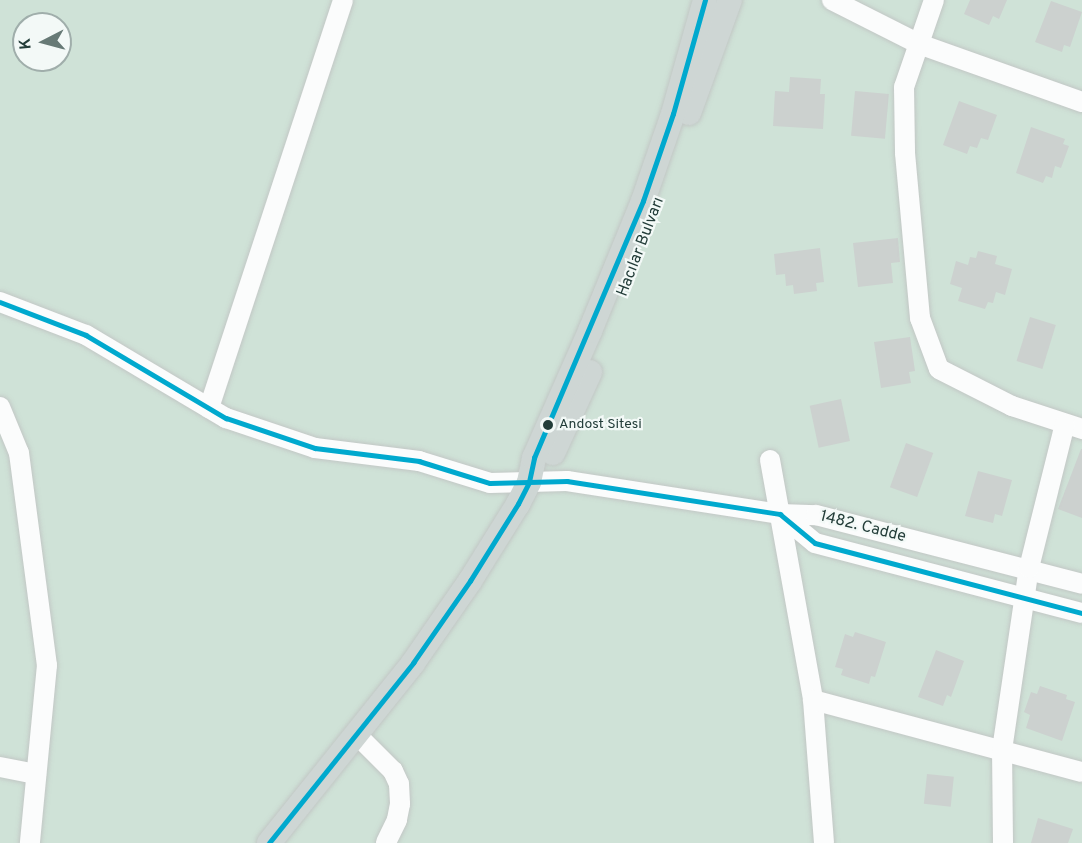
<!DOCTYPE html>
<html>
<head>
<meta charset="utf-8">
<style>
	body { margin:0 }
	#map { position:relative; width:1082px; height:843px; overflow:hidden; background:#e5eae8; font-family:Overpass,sans-serif }
	div>[style] { position:absolute }
	.green>* { inset:0; background:#cfe2d7 }
	.building>* { inset:0; background:#ccd1cf; transform-origin:0 0 }
	.roads { filter:drop-shadow(0 0 2px #c2c7c5) drop-shadow(0 0 2px #c2c7c5) }
	.minor>* { height:20px; margin:-10px; padding:0 10px; transform-origin:10px; border-radius:10px; background:#fbfcfc }
	.major>* { height:24px; margin:-12px; padding:0 12px; transform-origin:12px; border-radius:12px; background:#ced6d4 }
	.bus-1>* { height:4.5px; margin:-2.25px; padding:0 2.25px; transform-origin:2.25px; border-radius:2.25px; background:#00a9ce }
	.dots>* { width:16px; height:16px; translate:-50% -50%; box-sizing:border-box; border:3px solid #f3f9f7; border-radius:50% }
	span { translate:-50% -50%; white-space:nowrap; text-align:center; line-height:1.15; -webkit-text-stroke:4.5px #f3f9f7; paint-order:stroke }
	.bus-label { font-size:14px; color:#233d39 }
	.left { translate:0 -50%; text-align:left }
	.street-label { font-size:16px; color:#233d39 }
	.north { position:absolute; left:12px; top:12px; width:60px; height:60px; box-sizing:border-box; background:#f3f9f7; border:2px solid #a0aeab; border-radius:50%; rotate:264deg; font-size:16px; font-weight:700; line-height:24px; text-align:center; color:#233d39 }
	.north::after { content:''; display:block; margin:auto; width:21px; height:27px; background:#677a76; clip-path:polygon(50% 0,100% 100%,50% 72%,0 100%) }
</style>
</head>
<body>
<div id="map">
	<div class="green">
		<div style="clip-path:polygon(evenodd,0 0,1082px 0,1082px 843px,0 843px,0 0,24px 24px,60px 24px,60px 60px,24px 60px,24px 24px)"></div>
	</div>
	<div class="building">
		<div style="clip-path:polygon(970px 0,1007px 0,999px 19px,993px 16px,989px 25px,964px 14px)"></div>
		<div style="clip-path:polygon(1051px 1px,1082px 12px,1070px 47px,1064px 45px,1062px 52px,1035px 42px)"></div>
		<div style="clip-path:polygon(790px 77px,821px 79px,820px 94px,825px 94px,823px 129px,773px 126px,775px 91px,789px 92px)"></div>
		<div style="left:855px;top:91px;width:34px;height:45px;rotate:5deg"></div>
		<div style="clip-path:polygon(959px 101px,997px 115px,988px 140px,981px 138px,977px 148px,970px 146px,967px 154px,943px 145px)"></div>
		<div style="clip-path:polygon(1031px 127px,1065px 139px,1063px 144px,1069px 146px,1061px 168px,1055px 166px,1052px 178px,1046px 176px,1043px 183px,1016px 173px)"></div>
		<div style="clip-path:polygon(898px 238px,900px 262px,891px 263px,893px 283px,858px 287px,853px 243px)"></div>
		<div style="clip-path:polygon(820px 248px,824px 282px,816px 283px,817px 291px,794px 294px,793px 285px,786px 286px,785px 274px,776px 275px,774px 254px)"></div>
		<div style="clip-path:polygon(978px 251px,997px 256px,995px 264px,1012px 269px,1005px 295px,996px 292px,993px 303px,988px 302px,985px 309px,958px 301px,962px 288px,950px 284px,956px 261px,968px 265px,970px 257px,976px 258px)"></div>
		<div style="left:1030px;top:317px;width:27px;height:46px;rotate:17deg"></div>
		<div style="clip-path:polygon(910px 337px,915px 371px,909px 372px,911px 383px,881px 388px,874px 342px)"></div>
		<div style="left:841px;top:399px;width:43px;height:32px;rotate:78deg"></div>
		<div style="left:906px;top:443px;width:29px;height:47px;rotate:20deg"></div>
		<div style="clip-path:polygon(1081px 449px,1082px 449px,1082px 518px,1058px 509px)"></div>
		<div style="clip-path:polygon(978px 471px,1012px 480px,1002px 516px,995px 514px,993px 523px,965px 516px)"></div>
		<div style="clip-path:polygon(855px 632px,886px 642px,875px 677px,871px 676px,869px 684px,841px 675px,843px 669px,835px 667px,845px 634px,853px 637px)"></div>
		<div style="clip-path:polygon(936px 650px,964px 661px,951px 697px,947px 695px,943px 706px,918px 697px)"></div>
		<div style="clip-path:polygon(1040px 686px,1067px 695px,1066px 699px,1075px 702px,1062px 741px,1026px 728px,1030px 715px,1024px 712px,1031px 692px,1037px 694px)"></div>
		<div style="left:927px;top:774px;width:27px;height:30px;rotate:6deg"></div>
		<div style="clip-path:polygon(1038px 818px,1073px 829px,1068px 843px,1031px 843px)"></div>
	</div>
	<div class="roads">
		<div class="minor">
			<div style="left:832px;top:0;width:97px;rotate:26.8deg"></div>
			<div style="left:919px;top:44px;width:173px;rotate:19.6deg"></div>
			<div style="left:934px;top:0;width:92px;rotate:109deg"></div>
			<div style="left:904px;top:87px;width:66px;rotate:89.1deg"></div>
			<div style="left:905px;top:153px;width:166px;rotate:84.8deg"></div>
			<div style="left:920px;top:318px;width:54px;rotate:69.6deg"></div>
			<div style="left:939px;top:369px;width:82px;rotate:26.9deg"></div>
			<div style="left:1012px;top:406px;width:74px;rotate:18.2deg"></div>
			<div style="left:0;top:302px;width:92px;rotate:21deg"></div>
			<div style="left:86px;top:335px;width:163px;rotate:30.7deg"></div>
			<div style="left:226px;top:418px;width:94px;rotate:18.6deg"></div>
			<div style="left:315px;top:448px;width:105px;rotate:7.1deg"></div>
			<div style="left:419px;top:461px;width:74px;rotate:17.2deg"></div>
			<div style="left:490px;top:483px;width:77px;rotate:-1.5deg"></div>
			<div style="left:567px;top:481px;width:216px;rotate:8.8deg"></div>
			<div style="left:780px;top:514px;width:36px;rotate:2deg"></div>
			<div style="left:816px;top:515px;width:275px;rotate:14.5deg"></div>
			<div style="left:0;top:407px;width:50px;rotate:67.6deg"></div>
			<div style="left:19px;top:453px;width:214px;rotate:82.5deg"></div>
			<div style="left:47px;top:665px;width:179px;rotate:95.5deg"></div>
			<div style="left:209px;top:408px;width:429px;rotate:-71.8deg"></div>
			<div style="left:770px;top:460px;width:244px;rotate:79.8deg"></div>
			<div style="left:813px;top:700px;width:143px;rotate:85.6deg"></div>
			<div style="left:780px;top:514px;width:45px;rotate:39.6deg"></div>
			<div style="left:815px;top:543px;width:276px;rotate:14.7deg"></div>
			<div style="left:813px;top:700px;width:278px;rotate:15deg"></div>
			<div style="left:356px;top:734px;width:52px;rotate:45deg"></div>
			<div style="left:393px;top:771px;width:14px;rotate:65deg"></div>
			<div style="left:399px;top:784px;width:20px;rotate:87deg"></div>
			<div style="left:400px;top:804px;width:16px;rotate:101deg"></div>
			<div style="left:397px;top:820px;width:25px;rotate:116deg"></div>
			<div style="left:0;top:767px;width:37px;rotate:11deg"></div>
			<div style="left:1003px;top:843px;width:93px;rotate:-90.6deg"></div>
			<div style="left:1002px;top:750px;width:184px;rotate:-81.6deg"></div>
			<div style="left:1029px;top:568px;width:148px;rotate:-76deg"></div>
		</div>
		<div class="major">
			<div style="left:689px;top:113px;width:120px;rotate:-70.1deg"></div>
			<div style="left:553px;top:453px;width:89px;rotate:-65.4deg"></div>
			<div style="left:269px;top:843px;width:231px;rotate:-51.3deg"></div>
			<div style="left:413px;top:663px;width:100px;rotate:-55.2deg"></div>
			<div style="left:470px;top:581px;width:91px;rotate:-58.1deg"></div>
			<div style="left:518px;top:504px;width:25px;rotate:-63deg"></div>
			<div style="left:529px;top:482px;width:25px;rotate:-78deg"></div>
			<div style="left:534px;top:458px;width:139px;rotate:-66.2deg"></div>
			<div style="left:590px;top:331px;width:140px;rotate:-67.8deg"></div>
			<div style="left:643px;top:201px;width:92px;rotate:-71deg"></div>
			<div style="left:673px;top:114px;width:118px;rotate:-74.3deg"></div>
		</div>
	</div>
	<div class="bus-1">
		<div style="left:0;top:302px;width:92px;rotate:21deg"></div>
		<div style="left:86px;top:335px;width:163px;rotate:30.7deg"></div>
		<div style="left:226px;top:418px;width:94px;rotate:18.6deg"></div>
		<div style="left:315px;top:448px;width:105px;rotate:7.1deg"></div>
		<div style="left:419px;top:461px;width:74px;rotate:17.2deg"></div>
		<div style="left:490px;top:483px;width:77px;rotate:-1.5deg"></div>
		<div style="left:567px;top:481px;width:216px;rotate:8.8deg"></div>
		<div style="left:780px;top:514px;width:45px;rotate:39.6deg"></div>
		<div style="left:815px;top:543px;width:276px;rotate:14.7deg"></div>
		<div style="left:269px;top:843px;width:231px;rotate:-51.3deg"></div>
		<div style="left:413px;top:663px;width:100px;rotate:-55.2deg"></div>
		<div style="left:470px;top:581px;width:91px;rotate:-58.1deg"></div>
		<div style="left:518px;top:504px;width:25px;rotate:-63deg"></div>
		<div style="left:529px;top:482px;width:25px;rotate:-78deg"></div>
		<div style="left:534px;top:458px;width:279px;rotate:-67deg"></div>
		<div style="left:643px;top:201px;width:92px;rotate:-71deg"></div>
		<div style="left:673px;top:114px;width:118px;rotate:-74.3deg"></div>
	</div>
	<div class="dots">
		<div style="left:548px;top:425px;background:#233d39"></div>
	</div>
	<div class="bus-label">
		<span class="left" style="left:559px;top:425px">Andost Sitesi</span>
	</div>
	<div class="street-label">
		<span style="left:641px;top:247px;rotate:-69deg">Hacılar Bulvarı</span>
		<span style="left:863px;top:527px;rotate:14deg">1482. Cadde</span>
	</div>
	<div class="north">K</div>
</div>
</body>
</html>
